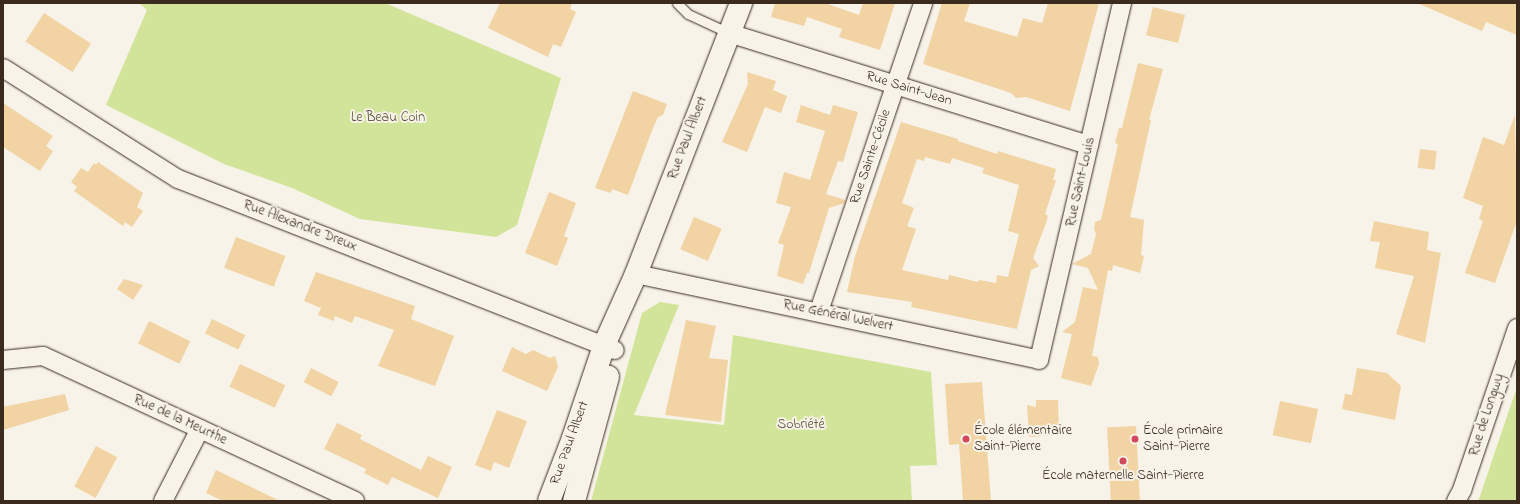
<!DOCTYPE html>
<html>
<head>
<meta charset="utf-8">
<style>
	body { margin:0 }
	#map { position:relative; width:1520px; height:504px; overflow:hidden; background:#f7f3e8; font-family:"Indie Flower",sans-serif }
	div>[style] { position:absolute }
	.green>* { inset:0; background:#d2e499 }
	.building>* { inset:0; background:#f1d3a4; transform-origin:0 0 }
	.roads { filter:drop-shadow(0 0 1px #3b2a1e) drop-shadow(0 0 1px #3b2a1e) }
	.service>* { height:9px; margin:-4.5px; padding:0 4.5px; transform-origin:4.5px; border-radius:4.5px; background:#f7f3e8 }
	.minor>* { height:18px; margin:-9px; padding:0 9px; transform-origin:9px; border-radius:9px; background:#f7f3e8 }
	.secondary>* { height:22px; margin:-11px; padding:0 11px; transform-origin:11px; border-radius:11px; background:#f7f3e8 }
	.dots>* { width:11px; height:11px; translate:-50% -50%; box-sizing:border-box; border:2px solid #f7f3e8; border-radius:50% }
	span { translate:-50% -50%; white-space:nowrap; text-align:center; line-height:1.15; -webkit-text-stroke:4px #f7f3e8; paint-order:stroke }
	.street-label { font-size:14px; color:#3b2a1e }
	.park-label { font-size:14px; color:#594f37 }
	.poi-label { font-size:14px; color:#3b2a1e }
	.left { translate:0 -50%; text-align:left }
	.frame { position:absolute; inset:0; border:4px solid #3b2a1e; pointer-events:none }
</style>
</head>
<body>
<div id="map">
	<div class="green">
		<div style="clip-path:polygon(139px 3px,385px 3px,561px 78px,517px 225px,496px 237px,360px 219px,292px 188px,224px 164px,106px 105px,147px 10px)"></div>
		<div style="clip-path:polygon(660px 302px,679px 305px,634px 415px,724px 425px,733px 335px,931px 372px,937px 465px,910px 466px,912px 501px,591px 501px,642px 313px)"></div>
		<div style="clip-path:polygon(1517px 387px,1517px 501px,1478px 501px,1479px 499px)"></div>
	</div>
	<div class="building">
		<div style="clip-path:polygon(500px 3px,572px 3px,570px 9px,576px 12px,561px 47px,553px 44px,548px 57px,488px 28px)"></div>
		<div style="clip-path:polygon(775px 3px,825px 3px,859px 15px,863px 3px,895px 3px,880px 50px,839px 37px,842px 29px,807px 17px,804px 26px,771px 17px)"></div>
		<div style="clip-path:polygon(942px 3px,970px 3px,964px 21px,1017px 37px,1023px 18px,1042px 23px,1048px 3px,1099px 3px,1070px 111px,1026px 97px,1016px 98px,1011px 93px,923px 64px)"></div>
		<div style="clip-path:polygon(1417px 3px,1517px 3px,1517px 35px,1486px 22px,1482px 31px)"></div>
		<div style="left:1153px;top:7px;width:33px;height:29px;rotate:14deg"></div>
		<div style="left:44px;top:13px;width:56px;height:34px;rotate:33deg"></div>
		<div style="clip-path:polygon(1138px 63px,1163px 69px,1149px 120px,1151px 120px,1130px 217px,1144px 220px,1141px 255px,1144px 256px,1140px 273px,1113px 265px,1112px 271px,1108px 270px,1092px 356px,1098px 357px,1099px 364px,1091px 386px,1061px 378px,1072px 334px,1062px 332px,1075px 322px,1083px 287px,1098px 290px,1088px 268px,1072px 264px,1091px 254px,1096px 234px,1094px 229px,1095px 222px,1101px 220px,1118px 144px,1115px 143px,1119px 128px,1122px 128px)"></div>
		<div style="clip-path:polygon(747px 72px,776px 81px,773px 90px,787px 96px,781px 113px,765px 107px,747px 152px,722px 142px,748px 84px)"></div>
		<div style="clip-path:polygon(633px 91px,667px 104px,663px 115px,658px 117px,653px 128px,628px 195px,612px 189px,611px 193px,595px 188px)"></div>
		<div style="clip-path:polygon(3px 103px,53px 136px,46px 146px,53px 151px,40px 171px,3px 147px)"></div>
		<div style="clip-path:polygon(801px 105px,830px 115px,833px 105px,858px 112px,843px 162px,838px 161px,826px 194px,845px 200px,845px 203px,829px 208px,809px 273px,807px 273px,803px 284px,777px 276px,784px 245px,778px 243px,791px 207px,776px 203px,784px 172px,810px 180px,825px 131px,796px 122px)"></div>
		<div style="clip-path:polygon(1515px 115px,1517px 221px,1495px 283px,1465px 273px,1483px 221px,1479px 219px,1483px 206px,1463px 198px,1483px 137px,1504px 145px)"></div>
		<div style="clip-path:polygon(evenodd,901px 122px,958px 139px,958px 141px,997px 154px,998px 151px,1056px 169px,1053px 180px,1056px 180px,1045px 214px,1048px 216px,1046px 223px,1033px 258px,1039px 266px,1031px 270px,1017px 329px,911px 307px,912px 302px,847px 292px,855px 256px,901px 122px,925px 157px,950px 164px,952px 158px,984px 168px,982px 173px,1019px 185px,1008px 231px,1019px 234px,1008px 277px,997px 275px,996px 283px,979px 280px,978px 282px,949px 275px,948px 280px,902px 270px,916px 229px,907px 226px,914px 208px,902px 203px,917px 159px,924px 161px,925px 157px)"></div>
		<div style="left:1420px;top:149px;width:17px;height:19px;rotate:7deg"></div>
		<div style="clip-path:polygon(98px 162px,143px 193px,137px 207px,143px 211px,132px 227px,125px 222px,123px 226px,74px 191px,77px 187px,71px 182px,81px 168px,88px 172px,94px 163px,96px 165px)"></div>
		<div style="clip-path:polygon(549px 192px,576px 203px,564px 236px,568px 238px,557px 266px,525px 253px)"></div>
		<div style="left:694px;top:217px;width:30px;height:35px;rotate:23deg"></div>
		<div style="clip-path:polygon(1374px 221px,1429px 232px,1427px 250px,1441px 253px,1425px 343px,1396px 334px,1414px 276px,1375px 268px,1380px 242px,1370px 241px)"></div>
		<div style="left:236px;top:237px;width:53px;height:33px;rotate:21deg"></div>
		<div style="clip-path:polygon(316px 272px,415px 306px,411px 319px,454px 336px,435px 386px,378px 366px,394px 330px,355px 316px,352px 323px,335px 316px,334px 321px,318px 315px,321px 308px,304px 301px)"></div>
		<div style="clip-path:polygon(124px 279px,143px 285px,133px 300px,117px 289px)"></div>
		<div style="left:212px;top:319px;width:37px;height:16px;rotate:26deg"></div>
		<div style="clip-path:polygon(686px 320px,716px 326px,709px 358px,728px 360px,721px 422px,665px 415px)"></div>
		<div style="left:149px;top:321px;width:46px;height:25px;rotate:26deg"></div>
		<div style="clip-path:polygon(512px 347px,526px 354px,533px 350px,550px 358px,555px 356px,558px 367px,547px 391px,502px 371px)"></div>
		<div style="left:240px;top:364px;width:50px;height:25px;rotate:25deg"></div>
		<div style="left:311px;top:368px;width:31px;height:16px;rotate:27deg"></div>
		<div style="clip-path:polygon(1357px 368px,1387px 373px,1401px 386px,1395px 420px,1342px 409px,1345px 394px,1352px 395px)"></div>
		<div style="clip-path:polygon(982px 382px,991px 501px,963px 501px,959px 444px,949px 445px,945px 384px)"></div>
		<div style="clip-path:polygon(65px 394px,69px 410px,3px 430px,3px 407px)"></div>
		<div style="clip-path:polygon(1036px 400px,1058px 400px,1059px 435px,1029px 437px,1027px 405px,1036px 407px)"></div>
		<div style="left:1280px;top:401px;width:39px;height:35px;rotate:12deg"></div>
		<div style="clip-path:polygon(497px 410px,527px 421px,509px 468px,494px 462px,491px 471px,475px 465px)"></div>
		<div style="clip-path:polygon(337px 423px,362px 435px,360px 439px,421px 470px,428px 456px,452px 467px,438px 498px,392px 477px,388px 485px,364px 473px,366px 469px,324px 449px)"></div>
		<div style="left:1136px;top:426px;width:75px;height:29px;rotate:87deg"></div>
		<div style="left:96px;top:446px;width:24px;height:46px;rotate:28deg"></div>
		<div style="clip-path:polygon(216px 470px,247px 485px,280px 501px,223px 501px,206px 493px)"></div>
	</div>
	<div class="roads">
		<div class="service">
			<div style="left:677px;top:3px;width:16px;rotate:45deg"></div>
			<div style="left:688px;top:14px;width:45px;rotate:24.9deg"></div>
		</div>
		<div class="minor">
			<div style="left:729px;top:33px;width:377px;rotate:17.3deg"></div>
			<div style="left:3px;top:68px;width:207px;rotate:32.4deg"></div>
			<div style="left:178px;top:179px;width:469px;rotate:21.4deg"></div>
			<div style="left:636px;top:274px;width:412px;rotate:12deg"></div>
			<div style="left:1039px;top:360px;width:367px;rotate:-76.9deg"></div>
			<div style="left:819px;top:311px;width:325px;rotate:-71.3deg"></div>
			<div style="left:3px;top:360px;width:40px;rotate:-5.7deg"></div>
			<div style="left:43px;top:356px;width:344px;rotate:24.9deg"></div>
			<div style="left:163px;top:501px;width:81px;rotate:-62.8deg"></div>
			<div style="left:1456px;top:501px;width:13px;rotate:-61deg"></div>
			<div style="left:1462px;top:490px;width:171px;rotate:-71.2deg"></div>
		</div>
		<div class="secondary">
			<div style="left:549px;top:501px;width:67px;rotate:-69.1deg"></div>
			<div style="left:573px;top:438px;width:100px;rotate:-71.4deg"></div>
			<div style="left:605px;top:343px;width:76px;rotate:-65.8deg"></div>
			<div style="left:636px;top:274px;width:291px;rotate:-68.8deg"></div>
			<div style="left:574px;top:501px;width:129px;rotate:-74.7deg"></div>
		</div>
	</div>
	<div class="dots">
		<div style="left:966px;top:439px;background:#d1495b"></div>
		<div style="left:1135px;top:439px;background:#d1495b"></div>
		<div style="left:1123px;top:461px;background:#d1495b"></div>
	</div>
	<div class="street-label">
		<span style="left:909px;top:89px;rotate:17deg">Rue Saint-Jean</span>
		<span style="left:688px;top:138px;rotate:-69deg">Rue Paul Albert</span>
		<span style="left:871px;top:157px;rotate:-71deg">Rue Sainte-Cécile</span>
		<span style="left:1081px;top:182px;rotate:-77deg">Rue Saint-Louis</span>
		<span style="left:300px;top:226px;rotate:21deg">Rue Alexandre Dreux</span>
		<span style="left:838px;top:316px;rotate:12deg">Rue Général Welvert</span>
		<span style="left:1487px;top:415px;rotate:-72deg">Rue de Longwy</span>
		<span style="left:180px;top:420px;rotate:25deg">Rue de la Meurthe</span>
		<span style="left:570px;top:443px;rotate:-70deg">Rue Paul Albert</span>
	</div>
	<div class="park-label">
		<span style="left:388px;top:118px">Le Beau Coin</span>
		<span style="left:801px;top:425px">Sobriété</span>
	</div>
	<div class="poi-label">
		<span class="left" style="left:974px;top:439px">École élémentaire<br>Saint-Pierre</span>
		<span class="left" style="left:1143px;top:439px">École primaire<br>Saint-Pierre</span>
		<span style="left:1123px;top:476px">École maternelle Saint-Pierre</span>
	</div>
	<div class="frame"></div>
</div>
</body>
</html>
